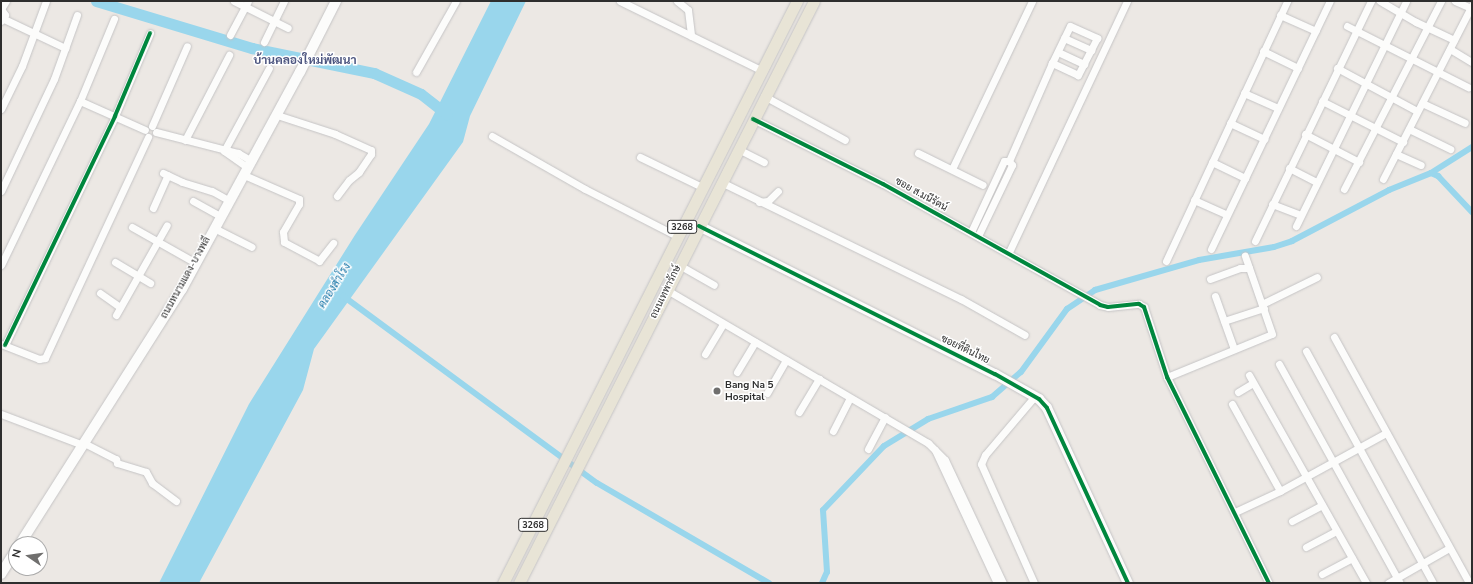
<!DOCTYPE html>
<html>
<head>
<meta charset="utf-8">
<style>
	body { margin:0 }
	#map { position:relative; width:1473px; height:584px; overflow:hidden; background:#ece8e4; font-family:"Nunito Sans",Sarabun,sans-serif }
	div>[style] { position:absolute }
	.water>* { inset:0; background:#99d6ec }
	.canal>* { height:6px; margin:-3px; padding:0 3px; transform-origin:3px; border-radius:3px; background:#99d6ec }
	.river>* { height:11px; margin:-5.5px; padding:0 5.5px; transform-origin:5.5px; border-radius:5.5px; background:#99d6ec }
	.roads { filter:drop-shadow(0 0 1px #c5c4c5) drop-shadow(0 0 1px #c5c4c5) }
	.street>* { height:7px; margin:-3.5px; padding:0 3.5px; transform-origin:3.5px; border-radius:3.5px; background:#fcfcfb }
	.secondary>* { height:10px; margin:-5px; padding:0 5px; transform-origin:5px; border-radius:5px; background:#fcfcfb }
	.primary>* { height:11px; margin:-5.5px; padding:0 5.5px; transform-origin:5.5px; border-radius:5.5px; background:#e8e4d6 }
	.cycleway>* { height:4px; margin:-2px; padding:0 2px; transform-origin:2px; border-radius:2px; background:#00873e }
	.dots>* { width:11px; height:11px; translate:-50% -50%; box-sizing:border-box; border:2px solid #fff; border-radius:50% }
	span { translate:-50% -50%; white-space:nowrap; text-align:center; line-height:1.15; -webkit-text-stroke:3px #fff; paint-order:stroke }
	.shield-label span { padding:1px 3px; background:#fff; border:1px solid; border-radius:3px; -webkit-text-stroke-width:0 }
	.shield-label { font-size:9px; color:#2e2e2e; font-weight:700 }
	.street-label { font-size:10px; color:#2e2e2e }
	.poi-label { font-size:10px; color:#2e2e2e; font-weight:700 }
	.left { translate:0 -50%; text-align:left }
	.water-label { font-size:11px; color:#0d6fa3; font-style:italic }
	.quarter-label { font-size:12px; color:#4d5680; font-weight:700 }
	.frame { position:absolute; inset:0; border:2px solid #2e2e2e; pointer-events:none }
	.north { position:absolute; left:8px; top:536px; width:40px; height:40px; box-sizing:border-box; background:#fff; border:1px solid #ababab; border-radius:50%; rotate:283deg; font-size:11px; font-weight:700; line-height:16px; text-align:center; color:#2e2e2e }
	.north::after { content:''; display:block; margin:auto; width:14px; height:18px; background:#706f6e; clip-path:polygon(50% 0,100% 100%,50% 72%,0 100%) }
</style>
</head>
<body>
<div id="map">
	<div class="water">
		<div style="clip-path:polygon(491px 1px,526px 1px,470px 116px,463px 142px,314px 349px,303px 390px,199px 583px,159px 583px,249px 404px,355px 235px,429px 124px)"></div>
	</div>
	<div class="canal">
		<div style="left:1431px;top:173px;width:49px;rotate:-32.4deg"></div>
		<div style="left:343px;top:296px;width:315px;rotate:36.4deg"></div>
		<div style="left:597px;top:483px;width:199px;rotate:30.2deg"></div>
		<div style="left:822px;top:583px;width:12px;rotate:-66deg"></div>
		<div style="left:827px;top:572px;width:62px;rotate:-93.7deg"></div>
		<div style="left:823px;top:510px;width:88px;rotate:-46.4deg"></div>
		<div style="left:884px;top:446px;width:52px;rotate:-31.5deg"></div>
		<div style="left:928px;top:419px;width:68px;rotate:-19deg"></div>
		<div style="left:992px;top:397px;width:38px;rotate:-41deg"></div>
		<div style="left:1021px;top:372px;width:78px;rotate:-53.9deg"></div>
		<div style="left:1067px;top:309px;width:34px;rotate:-34deg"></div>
		<div style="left:1095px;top:290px;width:108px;rotate:-16.1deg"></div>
		<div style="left:1199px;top:260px;width:76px;rotate:-9.8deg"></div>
		<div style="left:1274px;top:247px;width:19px;rotate:-18deg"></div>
		<div style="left:1292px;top:241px;width:110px;rotate:-27.7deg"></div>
		<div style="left:1389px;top:190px;width:45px;rotate:-22deg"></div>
		<div style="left:1431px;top:173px;width:8px;rotate:23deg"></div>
		<div style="left:1438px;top:176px;width:50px;rotate:46.6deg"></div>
	</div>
	<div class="river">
		<div style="left:96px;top:1px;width:163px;rotate:16.8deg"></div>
		<div style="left:252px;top:48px;width:125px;rotate:11.6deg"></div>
		<div style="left:374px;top:73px;width:51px;rotate:24.1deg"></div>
		<div style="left:421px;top:94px;width:33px;rotate:38deg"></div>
	</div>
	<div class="roads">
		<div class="street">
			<div style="left:234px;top:1px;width:60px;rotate:26.6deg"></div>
			<div style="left:620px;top:1px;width:157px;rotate:26.1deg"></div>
			<div style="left:677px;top:1px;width:14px;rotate:39deg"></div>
			<div style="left:688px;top:10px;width:26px;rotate:83deg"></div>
			<div style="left:1380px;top:1px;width:42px;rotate:30.3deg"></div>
			<div style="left:1416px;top:22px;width:42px;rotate:25.3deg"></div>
			<div style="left:1455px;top:1px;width:17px;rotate:24deg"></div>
			<div style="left:1px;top:9px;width:7px;rotate:56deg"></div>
			<div style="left:5px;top:15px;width:7px;rotate:124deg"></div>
			<div style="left:1px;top:9px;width:9px;rotate:-58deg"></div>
			<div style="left:1280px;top:15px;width:39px;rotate:24deg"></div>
			<div style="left:4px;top:19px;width:68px;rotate:25.4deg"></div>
			<div style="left:1347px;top:26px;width:136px;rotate:26.8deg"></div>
			<div style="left:230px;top:35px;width:38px;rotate:-62deg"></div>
			<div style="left:1064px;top:38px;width:30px;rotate:24deg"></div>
			<div style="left:264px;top:42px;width:46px;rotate:-64deg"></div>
			<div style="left:1450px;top:49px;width:26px;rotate:31deg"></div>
			<div style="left:1263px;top:51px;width:39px;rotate:26deg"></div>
			<div style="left:1058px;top:52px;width:29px;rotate:25deg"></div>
			<div style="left:1337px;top:68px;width:91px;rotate:28.3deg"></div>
			<div style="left:416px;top:72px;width:81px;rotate:-60.6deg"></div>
			<div style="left:1244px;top:93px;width:37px;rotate:24deg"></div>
			<div style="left:764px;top:96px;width:92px;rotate:28.5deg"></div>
			<div style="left:80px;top:101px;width:71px;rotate:24deg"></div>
			<div style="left:1322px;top:101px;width:91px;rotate:26.8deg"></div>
			<div style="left:1422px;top:103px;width:47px;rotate:24.9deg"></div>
			<div style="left:1px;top:109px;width:48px;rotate:-64deg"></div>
			<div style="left:22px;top:66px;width:69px;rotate:-69.7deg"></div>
			<div style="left:277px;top:115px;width:61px;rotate:18.1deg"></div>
			<div style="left:335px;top:134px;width:39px;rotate:24deg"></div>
			<div style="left:371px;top:150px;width:4px;rotate:90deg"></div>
			<div style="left:371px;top:154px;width:22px;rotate:124deg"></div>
			<div style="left:359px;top:172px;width:13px;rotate:141deg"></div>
			<div style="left:349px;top:180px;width:20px;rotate:127deg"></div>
			<div style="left:753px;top:119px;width:145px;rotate:26.6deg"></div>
			<div style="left:883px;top:184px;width:248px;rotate:29.1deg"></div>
			<div style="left:1100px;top:305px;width:8px;rotate:14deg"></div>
			<div style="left:1108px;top:307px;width:31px;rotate:-6deg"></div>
			<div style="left:1139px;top:304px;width:6px;rotate:31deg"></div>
			<div style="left:1144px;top:307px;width:74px;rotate:71.8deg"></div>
			<div style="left:1167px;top:377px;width:230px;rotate:63.7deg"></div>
			<div style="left:1230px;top:123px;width:38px;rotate:25deg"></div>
			<div style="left:152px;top:126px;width:87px;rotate:-66.4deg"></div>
			<div style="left:1409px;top:129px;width:46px;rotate:26deg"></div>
			<div style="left:156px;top:132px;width:85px;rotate:14.4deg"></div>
			<div style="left:238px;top:153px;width:16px;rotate:30deg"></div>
			<div style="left:1305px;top:134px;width:61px;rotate:27.4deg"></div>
			<div style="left:492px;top:136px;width:107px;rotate:29.7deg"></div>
			<div style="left:585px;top:189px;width:103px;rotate:27.1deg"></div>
			<div style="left:185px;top:140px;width:96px;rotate:-62.6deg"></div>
			<div style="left:738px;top:149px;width:29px;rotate:27deg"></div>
			<div style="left:224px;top:151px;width:94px;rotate:-61.5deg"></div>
			<div style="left:224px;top:151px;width:29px;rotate:35deg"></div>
			<div style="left:918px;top:153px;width:72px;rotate:26.2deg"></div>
			<div style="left:1396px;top:154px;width:27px;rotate:24deg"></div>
			<div style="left:640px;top:157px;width:69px;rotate:25.8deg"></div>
			<div style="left:1009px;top:161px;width:107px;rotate:-66.3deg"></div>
			<div style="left:1052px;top:63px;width:41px;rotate:-64.1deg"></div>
			<div style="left:1070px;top:26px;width:30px;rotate:24deg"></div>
			<div style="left:1097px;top:38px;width:42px;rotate:117.2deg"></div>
			<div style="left:1078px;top:75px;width:29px;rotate:-155deg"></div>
			<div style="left:1212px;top:162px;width:37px;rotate:26deg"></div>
			<div style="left:1289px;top:168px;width:31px;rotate:27deg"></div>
			<div style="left:952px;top:169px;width:186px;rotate:-64.5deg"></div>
			<div style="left:163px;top:173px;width:21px;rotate:25deg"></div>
			<div style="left:182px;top:182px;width:31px;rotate:17deg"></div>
			<div style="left:212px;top:191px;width:18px;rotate:29deg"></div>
			<div style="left:244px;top:175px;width:60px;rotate:23.6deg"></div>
			<div style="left:299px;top:199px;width:5px;rotate:90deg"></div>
			<div style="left:299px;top:204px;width:32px;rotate:120deg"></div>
			<div style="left:283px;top:232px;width:10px;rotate:84deg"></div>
			<div style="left:284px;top:242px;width:40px;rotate:28deg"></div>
			<div style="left:319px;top:261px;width:23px;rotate:-52deg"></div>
			<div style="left:1383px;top:179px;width:195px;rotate:-62.9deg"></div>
			<div style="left:721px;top:182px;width:267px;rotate:26deg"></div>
			<div style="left:961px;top:299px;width:73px;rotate:29.4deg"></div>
			<div style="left:1344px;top:189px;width:212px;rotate:-62.7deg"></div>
			<div style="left:1px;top:191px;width:124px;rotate:-64.7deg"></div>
			<div style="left:54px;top:79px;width:68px;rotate:-70.2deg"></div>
			<div style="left:1194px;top:200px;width:36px;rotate:24deg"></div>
			<div style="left:193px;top:201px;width:31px;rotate:29deg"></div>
			<div style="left:759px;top:202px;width:9px;rotate:-6deg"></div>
			<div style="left:768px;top:201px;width:14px;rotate:-45deg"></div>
			<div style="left:1272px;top:204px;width:30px;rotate:21deg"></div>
			<div style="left:153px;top:208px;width:36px;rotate:-66deg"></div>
			<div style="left:1296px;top:226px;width:250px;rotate:-63.9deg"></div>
			<div style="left:132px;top:227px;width:73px;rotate:29.4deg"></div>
			<div style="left:214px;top:228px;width:42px;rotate:26.6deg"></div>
			<div style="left:971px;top:232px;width:78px;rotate:-65.1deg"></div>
			<div style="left:1004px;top:161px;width:5px"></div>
			<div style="left:1009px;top:161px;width:5px;rotate:53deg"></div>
			<div style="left:1012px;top:165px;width:79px;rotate:115.6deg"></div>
			<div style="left:1255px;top:241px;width:267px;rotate:-64.2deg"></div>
			<div style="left:1211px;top:249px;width:275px;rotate:-64.4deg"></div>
			<div style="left:1009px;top:252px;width:277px;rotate:-64.8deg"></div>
			<div style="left:1166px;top:261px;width:287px;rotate:-65deg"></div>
			<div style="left:115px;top:262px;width:41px;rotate:31deg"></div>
			<div style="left:1px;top:265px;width:182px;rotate:-64.3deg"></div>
			<div style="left:80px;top:101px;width:89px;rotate:-67.5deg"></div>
			<div style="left:679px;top:265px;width:40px;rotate:29.7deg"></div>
			<div style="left:1210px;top:279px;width:32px;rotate:-20deg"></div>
			<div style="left:1240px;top:268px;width:9px"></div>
			<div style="left:667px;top:290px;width:303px;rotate:30.4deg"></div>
			<div style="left:928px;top:443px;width:24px;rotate:45deg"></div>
			<div style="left:945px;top:460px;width:136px;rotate:64.8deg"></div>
			<div style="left:100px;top:293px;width:24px;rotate:35deg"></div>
			<div style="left:1215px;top:296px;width:56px;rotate:70.3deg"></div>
			<div style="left:1262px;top:304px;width:61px;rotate:-26.1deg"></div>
			<div style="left:116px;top:315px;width:103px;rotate:-60.5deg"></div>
			<div style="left:1224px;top:321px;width:42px;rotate:-18deg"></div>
			<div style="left:1334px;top:337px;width:281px;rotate:61.2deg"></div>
			<div style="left:1px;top:344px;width:41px;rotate:21.5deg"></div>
			<div style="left:39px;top:359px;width:6px;rotate:-9deg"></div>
			<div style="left:45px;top:358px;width:244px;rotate:-65deg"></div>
			<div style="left:5px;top:345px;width:254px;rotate:-64.3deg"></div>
			<div style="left:115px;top:116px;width:90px;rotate:-67.1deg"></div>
			<div style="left:1306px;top:351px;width:264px;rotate:61.3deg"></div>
			<div style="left:705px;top:354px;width:35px;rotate:-59deg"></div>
			<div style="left:1279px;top:364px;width:250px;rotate:61.1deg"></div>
			<div style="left:737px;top:372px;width:35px;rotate:-59deg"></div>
			<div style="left:1249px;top:375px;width:239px;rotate:60.6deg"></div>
			<div style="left:1167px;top:377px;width:113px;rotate:-22.3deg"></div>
			<div style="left:1272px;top:334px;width:83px;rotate:-109.1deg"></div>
			<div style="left:1238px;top:392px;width:17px;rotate:-31deg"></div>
			<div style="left:767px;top:393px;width:38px;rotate:-60deg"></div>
			<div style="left:1232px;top:404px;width:99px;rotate:61.1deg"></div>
			<div style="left:799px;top:412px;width:39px;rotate:-59deg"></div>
			<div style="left:1px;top:414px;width:88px;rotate:20.7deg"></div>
			<div style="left:833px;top:431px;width:37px;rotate:-63deg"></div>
			<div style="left:84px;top:443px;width:36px;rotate:27deg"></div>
			<div style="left:116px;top:459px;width:4px;rotate:76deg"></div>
			<div style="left:117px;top:463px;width:30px;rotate:17deg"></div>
			<div style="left:146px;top:472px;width:13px;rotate:61deg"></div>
			<div style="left:152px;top:483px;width:30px;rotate:37deg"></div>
			<div style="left:868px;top:449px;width:36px;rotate:-62deg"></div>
			<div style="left:935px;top:450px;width:147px;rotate:65deg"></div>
			<div style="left:1235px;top:512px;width:50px;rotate:-25deg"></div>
			<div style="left:1280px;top:491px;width:121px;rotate:-28.7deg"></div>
			<div style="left:1292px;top:521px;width:34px;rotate:-28deg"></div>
			<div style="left:1306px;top:547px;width:34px;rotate:-28deg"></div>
			<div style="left:1322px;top:574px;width:34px;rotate:-28deg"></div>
			<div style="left:1034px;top:583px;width:130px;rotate:-114deg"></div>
			<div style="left:981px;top:464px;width:10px;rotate:-66deg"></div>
			<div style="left:985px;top:455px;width:77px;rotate:-49.7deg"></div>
			<div style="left:1388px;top:583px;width:70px;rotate:-29.8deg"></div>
		</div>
		<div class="secondary">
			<div style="left:699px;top:226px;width:331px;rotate:26.6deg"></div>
			<div style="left:995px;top:374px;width:51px;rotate:29.6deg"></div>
			<div style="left:1039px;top:399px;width:12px;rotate:48deg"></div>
			<div style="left:1047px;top:408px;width:193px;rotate:65.2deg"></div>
			<div style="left:20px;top:544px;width:302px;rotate:-57.6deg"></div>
			<div style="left:182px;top:289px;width:247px;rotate:-61.5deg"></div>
			<div style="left:300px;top:72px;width:80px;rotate:-63.1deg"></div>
			<div style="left:1px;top:574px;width:28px;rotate:-58deg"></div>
		</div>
		<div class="primary">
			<div style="left:503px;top:583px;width:652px;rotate:-63.2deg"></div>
			<div style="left:519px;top:583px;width:652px;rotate:-63.12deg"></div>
		</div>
	</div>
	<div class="cycleway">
		<div style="left:753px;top:119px;width:145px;rotate:26.6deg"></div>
		<div style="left:883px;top:184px;width:248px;rotate:29.1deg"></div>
		<div style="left:1100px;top:305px;width:8px;rotate:14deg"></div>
		<div style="left:1108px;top:307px;width:31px;rotate:-6deg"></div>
		<div style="left:1139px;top:304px;width:6px;rotate:31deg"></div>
		<div style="left:1144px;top:307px;width:74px;rotate:71.8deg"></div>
		<div style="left:1167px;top:377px;width:230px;rotate:63.7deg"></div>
		<div style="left:699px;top:226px;width:331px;rotate:26.6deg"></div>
		<div style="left:995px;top:374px;width:51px;rotate:29.6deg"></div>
		<div style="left:1039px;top:399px;width:12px;rotate:48deg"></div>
		<div style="left:1047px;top:408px;width:193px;rotate:65.2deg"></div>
		<div style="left:5px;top:345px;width:254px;rotate:-64.3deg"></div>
		<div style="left:115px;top:116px;width:90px;rotate:-67.1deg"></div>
	</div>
	<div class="dots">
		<div style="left:717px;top:391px;background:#706f6e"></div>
	</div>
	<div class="shield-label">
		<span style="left:682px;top:227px">3268</span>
		<span style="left:533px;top:525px">3268</span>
	</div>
	<div class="street-label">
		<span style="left:921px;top:195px;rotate:29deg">ซอย ส.มนีรัตน์</span>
		<span style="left:186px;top:278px;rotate:-61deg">ถนนหนามแดง-บางพลี</span>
		<span style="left:666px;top:292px;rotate:-64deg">ถนนเทพารักษ์</span>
		<span style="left:965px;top:350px;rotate:26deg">ซอยที่ดินไทย</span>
	</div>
	<div class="poi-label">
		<span class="left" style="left:725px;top:391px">Bang Na 5<br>Hospital</span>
	</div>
	<div class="water-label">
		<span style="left:335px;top:286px;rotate:-58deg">คลองสำโรง</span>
	</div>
	<div class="quarter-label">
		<span style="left:305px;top:61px">บ้านคลองใหม่พัฒนา</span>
	</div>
	<div class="frame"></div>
	<div class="north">N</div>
</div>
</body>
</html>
